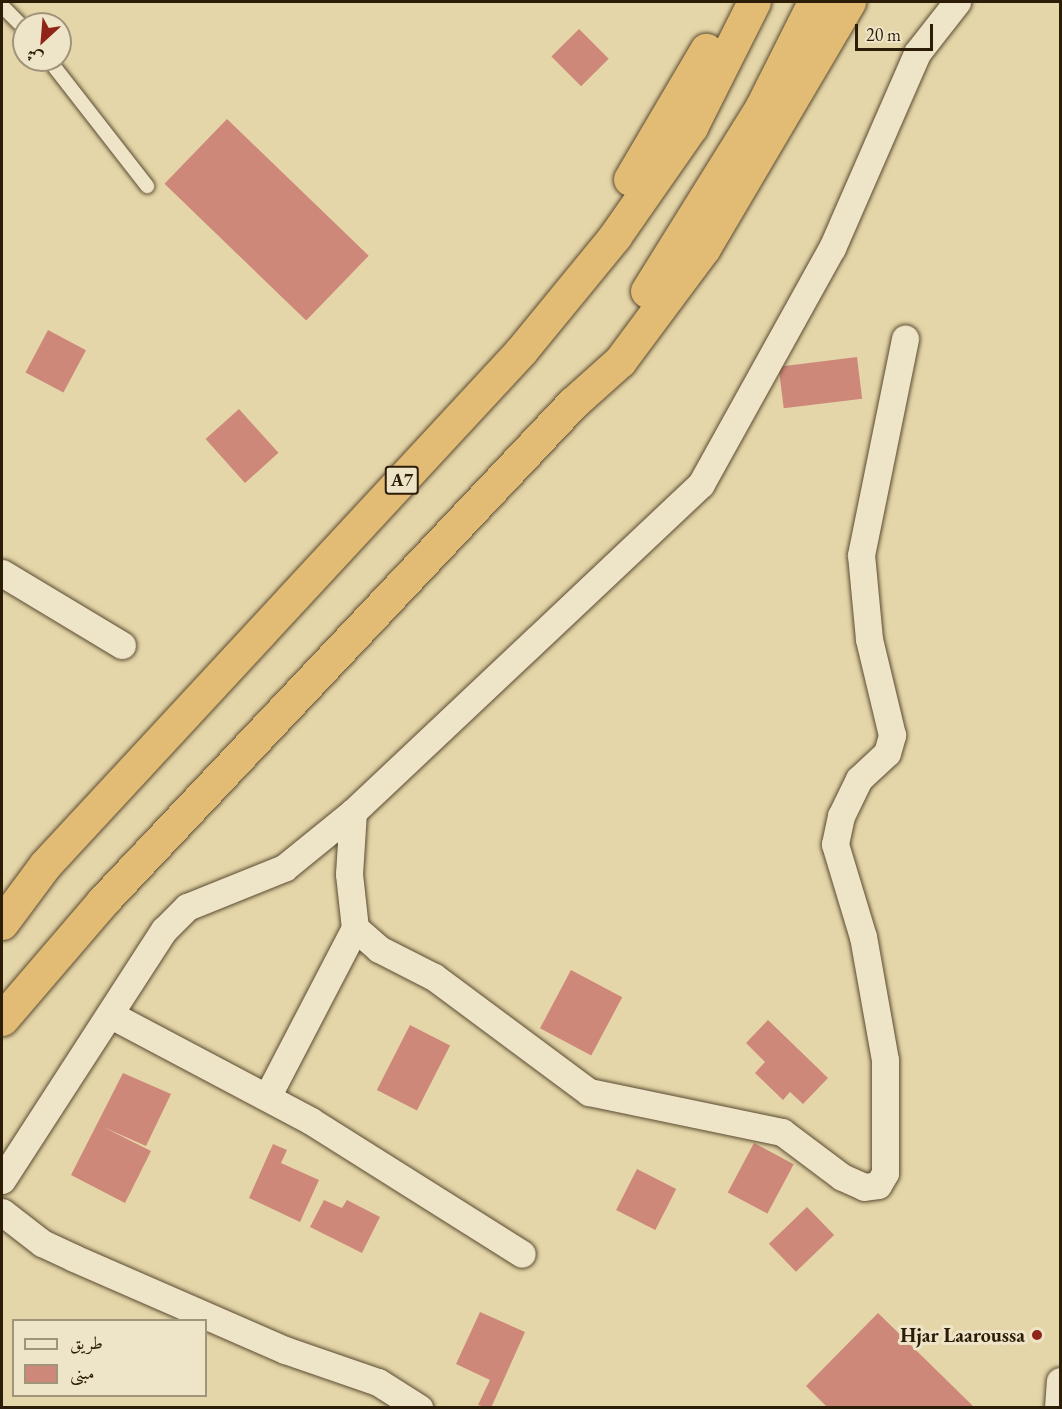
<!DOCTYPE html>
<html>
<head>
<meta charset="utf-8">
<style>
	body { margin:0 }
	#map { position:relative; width:1062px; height:1409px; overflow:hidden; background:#e5d6a9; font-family:"EB Garamond",Amiri,serif }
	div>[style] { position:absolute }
	.building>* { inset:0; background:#cd8879; transform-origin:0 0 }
	.roads { filter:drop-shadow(0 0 2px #5a4b31) drop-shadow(0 0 2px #5a4b31) }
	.lane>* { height:14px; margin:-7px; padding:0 7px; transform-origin:7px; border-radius:7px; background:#eee4c7 }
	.street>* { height:27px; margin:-13.5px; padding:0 13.5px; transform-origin:13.5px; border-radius:13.5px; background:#eee4c7 }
	.highway>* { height:33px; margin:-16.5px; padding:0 16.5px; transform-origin:16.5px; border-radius:16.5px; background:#e2bb74 }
	.dots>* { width:16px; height:16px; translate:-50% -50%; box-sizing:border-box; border:3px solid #eee4c7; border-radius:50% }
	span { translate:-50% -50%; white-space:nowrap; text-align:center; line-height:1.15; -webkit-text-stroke:6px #eee4c7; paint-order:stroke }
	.shield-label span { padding:2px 4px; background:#eee4c7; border:2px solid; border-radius:4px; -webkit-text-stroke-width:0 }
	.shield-label { font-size:18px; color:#2c1d09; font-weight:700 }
	.poi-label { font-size:20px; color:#2c1d09; font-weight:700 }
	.right { translate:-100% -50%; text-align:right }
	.frame { position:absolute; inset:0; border:3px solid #2c1d09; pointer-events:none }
	.legend { position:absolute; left:12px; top:1319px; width:195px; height:78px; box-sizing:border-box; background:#eee4c7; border:2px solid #a0947b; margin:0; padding:8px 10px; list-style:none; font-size:18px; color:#2c1d09 }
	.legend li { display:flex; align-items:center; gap:12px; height:30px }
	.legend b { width:30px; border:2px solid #a0947b }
	.north { position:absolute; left:12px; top:12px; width:60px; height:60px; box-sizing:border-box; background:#eee4c7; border:2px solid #a0947b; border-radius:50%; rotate:206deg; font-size:16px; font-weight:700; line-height:24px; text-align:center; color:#2c1d09 }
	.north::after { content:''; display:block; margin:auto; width:21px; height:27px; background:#8f2418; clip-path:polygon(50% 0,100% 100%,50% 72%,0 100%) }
	.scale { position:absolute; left:855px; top:24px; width:78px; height:27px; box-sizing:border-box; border:3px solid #2c1d09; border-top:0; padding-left:8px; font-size:18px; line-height:21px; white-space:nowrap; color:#2c1d09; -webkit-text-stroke:4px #eee4c7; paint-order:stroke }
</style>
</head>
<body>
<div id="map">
	<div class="building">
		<div style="left:579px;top:29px;width:42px;height:39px;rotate:45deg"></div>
		<div style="left:227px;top:119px;width:197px;height:90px;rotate:44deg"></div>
		<div style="left:48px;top:330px;width:43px;height:48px;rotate:28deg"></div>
		<div style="left:857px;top:357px;width:42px;height:79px;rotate:83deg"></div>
		<div style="left:239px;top:409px;width:59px;height:45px;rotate:48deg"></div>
		<div style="left:571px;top:970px;width:58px;height:66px;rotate:28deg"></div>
		<div style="clip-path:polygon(768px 1020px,828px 1078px,803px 1104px,790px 1092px,783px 1100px,755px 1073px,765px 1062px,746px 1043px)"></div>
		<div style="left:410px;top:1025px;width:45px;height:73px;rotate:27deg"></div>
		<div style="clip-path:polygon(123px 1073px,171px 1094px,146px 1146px,103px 1127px,151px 1151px,125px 1203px,71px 1175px)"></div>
		<div style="left:754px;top:1143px;width:45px;height:56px;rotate:28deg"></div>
		<div style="clip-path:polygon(273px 1144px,287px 1150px,281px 1163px,319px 1180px,300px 1222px,249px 1198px)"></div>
		<div style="left:637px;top:1169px;width:44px;height:46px;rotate:27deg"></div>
		<div style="clip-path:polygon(324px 1200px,342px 1208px,347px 1200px,380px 1217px,362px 1253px,310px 1227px)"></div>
		<div style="left:807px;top:1207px;width:39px;height:53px;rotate:46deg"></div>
		<div style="clip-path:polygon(480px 1312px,525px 1332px,491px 1408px,478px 1405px,490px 1380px,456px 1364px)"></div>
		<div style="clip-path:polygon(878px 1313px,975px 1408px,828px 1408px,806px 1386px)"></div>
	</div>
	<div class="roads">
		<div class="lane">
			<div style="left:2px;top:6px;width:31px;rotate:45deg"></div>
			<div style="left:49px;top:60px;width:160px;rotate:52.1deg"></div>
		</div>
		<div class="street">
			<div style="left:2px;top:573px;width:140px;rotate:31deg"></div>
			<div style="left:353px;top:812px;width:62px;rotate:93.7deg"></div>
			<div style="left:349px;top:874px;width:54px;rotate:83.7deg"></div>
			<div style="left:355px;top:928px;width:32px;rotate:41deg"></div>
			<div style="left:379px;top:949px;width:62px;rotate:27deg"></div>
			<div style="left:434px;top:977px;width:193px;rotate:36.6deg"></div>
			<div style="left:589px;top:1092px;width:197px;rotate:11.7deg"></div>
			<div style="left:782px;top:1132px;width:75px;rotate:36.9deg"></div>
			<div style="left:842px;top:1177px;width:24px;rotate:24deg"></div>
			<div style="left:864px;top:1187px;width:14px;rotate:-8deg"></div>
			<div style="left:878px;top:1185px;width:14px;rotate:-60deg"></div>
			<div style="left:885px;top:1173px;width:113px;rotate:-90deg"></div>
			<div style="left:885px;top:1060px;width:125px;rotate:-100.1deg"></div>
			<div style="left:863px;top:937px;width:97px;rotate:-106.8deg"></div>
			<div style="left:835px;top:844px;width:29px;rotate:-78deg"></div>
			<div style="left:841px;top:816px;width:41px;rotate:-64.1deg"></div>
			<div style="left:859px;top:779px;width:38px;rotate:-43deg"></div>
			<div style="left:887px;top:753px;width:19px;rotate:-74deg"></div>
			<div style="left:892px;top:735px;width:99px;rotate:-103.5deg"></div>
			<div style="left:869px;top:639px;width:84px;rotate:-95.4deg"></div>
			<div style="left:861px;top:555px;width:221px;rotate:-78.5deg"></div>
			<div style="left:111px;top:1015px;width:226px;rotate:27.9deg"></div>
			<div style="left:311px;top:1121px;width:249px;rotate:32.2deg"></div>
			<div style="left:267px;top:1097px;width:191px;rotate:-62.5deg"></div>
			<div style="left:2px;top:1180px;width:298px;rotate:-57.1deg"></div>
			<div style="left:164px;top:930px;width:33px;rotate:-45deg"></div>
			<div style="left:187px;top:907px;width:105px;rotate:-21.9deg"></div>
			<div style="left:284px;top:868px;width:89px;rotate:-39.1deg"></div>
			<div style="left:353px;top:812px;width:478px;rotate:-43.3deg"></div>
			<div style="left:701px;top:484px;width:270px;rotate:-61deg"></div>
			<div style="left:832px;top:248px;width:213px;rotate:-66.4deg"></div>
			<div style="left:917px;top:53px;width:65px;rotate:-51.9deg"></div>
			<div style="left:2px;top:1212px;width:51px;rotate:37.8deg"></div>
			<div style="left:42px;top:1243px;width:35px;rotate:25deg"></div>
			<div style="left:74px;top:1258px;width:230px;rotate:23.6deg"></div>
			<div style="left:285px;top:1350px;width:98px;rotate:19deg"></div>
			<div style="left:378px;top:1382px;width:49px;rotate:32.4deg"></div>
			<div style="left:1058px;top:1408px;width:27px;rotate:-86deg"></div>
		</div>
		<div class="highway">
			<div style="left:630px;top:179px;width:150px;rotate:-59.5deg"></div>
			<div style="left:647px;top:291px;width:218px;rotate:-58.1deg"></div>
			<div style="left:762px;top:106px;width:116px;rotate:-63.4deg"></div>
			<div style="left:2px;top:923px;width:72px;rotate:-53.4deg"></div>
			<div style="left:45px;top:865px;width:701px;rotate:-47.2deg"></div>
			<div style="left:521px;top:351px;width:149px;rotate:-50.7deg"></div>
			<div style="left:615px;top:236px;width:133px;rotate:-55.1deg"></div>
			<div style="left:691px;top:127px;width:140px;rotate:-63.3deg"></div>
			<div style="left:2px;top:1019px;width:155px;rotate:-49.4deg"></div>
			<div style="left:103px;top:901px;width:685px;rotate:-46.66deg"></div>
			<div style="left:573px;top:403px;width:63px;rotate:-41.8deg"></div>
			<div style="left:620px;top:361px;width:141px;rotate:-53.4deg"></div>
			<div style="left:704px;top:248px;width:286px;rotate:-59.5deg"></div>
		</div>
	</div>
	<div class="dots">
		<div style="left:1037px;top:1335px;background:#8f2418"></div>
	</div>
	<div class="shield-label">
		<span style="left:402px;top:480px">A7</span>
	</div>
	<div class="poi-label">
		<span class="right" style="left:1025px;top:1335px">Hjar Laaroussa</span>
	</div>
	<div class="frame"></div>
	<ul class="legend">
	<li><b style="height:8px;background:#eee4c7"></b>طريق</li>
	<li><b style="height:16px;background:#cd8879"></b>مبنى</li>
	</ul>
	<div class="north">ش</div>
	<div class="scale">20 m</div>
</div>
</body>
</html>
